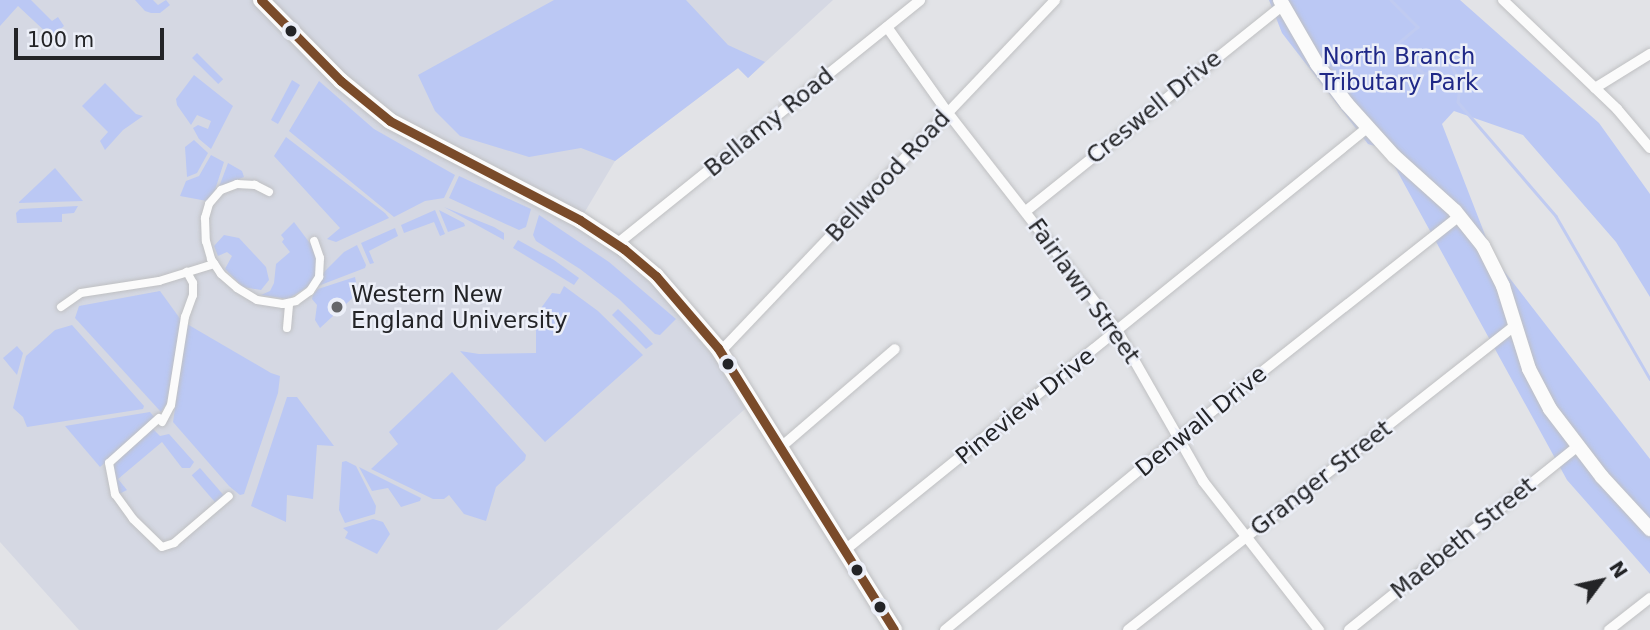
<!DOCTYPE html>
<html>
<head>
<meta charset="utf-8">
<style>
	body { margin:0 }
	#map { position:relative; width:1650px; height:630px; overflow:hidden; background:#e2e3e7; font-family:"DejaVu Sans",sans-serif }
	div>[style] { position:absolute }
	.built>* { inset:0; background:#d5d8e3 }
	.green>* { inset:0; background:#bbc8f4; transform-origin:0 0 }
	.stream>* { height:2.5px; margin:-1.25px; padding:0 1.25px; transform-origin:1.25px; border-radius:1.25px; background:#c0cbf1 }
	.roads { filter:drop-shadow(0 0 2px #bfc0c2) drop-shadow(0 0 2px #bfc0c2) }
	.pedestrian>* { height:8px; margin:-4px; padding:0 4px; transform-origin:4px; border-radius:4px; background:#fbfbfb }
	.minor>* { height:10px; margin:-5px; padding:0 5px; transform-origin:5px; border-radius:5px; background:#fbfbfb }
	.tertiary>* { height:14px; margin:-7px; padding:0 7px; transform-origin:7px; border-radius:7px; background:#fbfbfb }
	.secondary>* { height:16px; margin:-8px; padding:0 8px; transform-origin:8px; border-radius:8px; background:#fbfbfb }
	.bus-1>* { height:9px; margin:-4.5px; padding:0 4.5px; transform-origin:4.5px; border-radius:4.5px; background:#7a4b2a }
	.dots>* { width:19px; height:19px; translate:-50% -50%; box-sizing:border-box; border:4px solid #eceff8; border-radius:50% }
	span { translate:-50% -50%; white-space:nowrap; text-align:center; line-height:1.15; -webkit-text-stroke:5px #eceff8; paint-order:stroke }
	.park-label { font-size:23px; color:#1f2887 }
	.street-label { font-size:23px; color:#232427 }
	.poi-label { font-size:23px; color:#232427 }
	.left { translate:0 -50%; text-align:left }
	.north { position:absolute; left:1566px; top:546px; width:70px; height:70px; -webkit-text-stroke:5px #eceff8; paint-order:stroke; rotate:57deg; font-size:19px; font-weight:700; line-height:28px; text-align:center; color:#232427 }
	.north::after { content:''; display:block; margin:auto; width:24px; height:32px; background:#232427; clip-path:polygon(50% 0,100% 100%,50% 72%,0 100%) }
	.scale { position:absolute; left:14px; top:28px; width:150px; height:32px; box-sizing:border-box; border:4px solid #232427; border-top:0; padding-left:9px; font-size:21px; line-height:24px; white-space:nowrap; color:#232427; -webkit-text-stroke:5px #eceff8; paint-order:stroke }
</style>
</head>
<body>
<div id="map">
	<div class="built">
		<div style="clip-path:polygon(0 0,833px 0,748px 78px,738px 68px,615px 161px,577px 225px,616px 252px,658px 290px,715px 359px,745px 409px,497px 630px,79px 630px,0 542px)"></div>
	</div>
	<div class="green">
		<div style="clip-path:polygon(0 0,31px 0,52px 21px,58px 17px,64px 26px,53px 36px,49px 35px,18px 6px,0 26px)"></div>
		<div style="clip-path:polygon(135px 0,153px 0,158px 5px,166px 0,170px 5px,160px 13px,151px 13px,145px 11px)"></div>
		<div style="clip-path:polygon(554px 0,686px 0,728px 45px,765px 62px,748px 78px,738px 68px,615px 161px,581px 148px,529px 157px,460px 136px,435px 111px,418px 75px)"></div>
		<div style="clip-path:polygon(1269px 0,1460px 0,1599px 123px,1650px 194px,1650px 297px,1616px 242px,1523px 135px,1454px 111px,1442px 124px,1494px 258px,1650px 459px,1650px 574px,1567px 480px,1385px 149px,1368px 144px,1282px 33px)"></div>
		<div style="left:197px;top:53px;width:37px;height:7px;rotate:45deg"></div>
		<div style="clip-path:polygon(194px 75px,233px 106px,211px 149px,199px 139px,193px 128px,198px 125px,208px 129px,211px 121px,197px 115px,191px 125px,177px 105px,176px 99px)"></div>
		<div style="clip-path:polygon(292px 80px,300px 85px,278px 124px,271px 120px)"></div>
		<div style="clip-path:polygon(319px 81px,374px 129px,455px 175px,444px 198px,425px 201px,394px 217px,289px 131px)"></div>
		<div style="clip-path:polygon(105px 83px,136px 114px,143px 116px,123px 130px,105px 150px,100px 141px,108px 132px,82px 106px)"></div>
		<div style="clip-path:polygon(286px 137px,385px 213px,389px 218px,336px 242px,327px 239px,340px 228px,274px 156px)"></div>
		<div style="clip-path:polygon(194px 140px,208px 153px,197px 173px,187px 177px,185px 147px)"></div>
		<div style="clip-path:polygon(211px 155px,224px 162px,215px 190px,207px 201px,180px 196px,186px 181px,199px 176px)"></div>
		<div style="clip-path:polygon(228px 163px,242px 171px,244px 177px,219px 187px)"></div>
		<div style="clip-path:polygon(55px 168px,83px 201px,19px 203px,19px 202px)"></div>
		<div style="clip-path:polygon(459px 176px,531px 209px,526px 227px,519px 230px,449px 198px)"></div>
		<div style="clip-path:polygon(78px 206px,74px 213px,62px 214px,62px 222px,17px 223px,16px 213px,20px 209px)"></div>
		<div style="clip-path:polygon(444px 207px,494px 227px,504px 233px,504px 240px)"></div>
		<div style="clip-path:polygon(435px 210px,445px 234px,440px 236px,434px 222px,404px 233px,401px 225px)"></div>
		<div style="clip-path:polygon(439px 210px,464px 223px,465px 226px,448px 232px)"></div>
		<div style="clip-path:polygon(539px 215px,609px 262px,676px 319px,660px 335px,655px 334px,619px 299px,580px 269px,536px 241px,533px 235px)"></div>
		<div style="clip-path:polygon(294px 222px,315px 250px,317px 272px,312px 284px,288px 299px,261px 295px,270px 291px,274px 283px,276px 264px,290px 252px,282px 242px,284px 239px,281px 235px)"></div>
		<div style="clip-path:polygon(395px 228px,398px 236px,369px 251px,374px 263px,370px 264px,361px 243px)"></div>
		<div style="clip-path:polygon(224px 235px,239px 238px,266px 267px,269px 280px,261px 290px,243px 287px,225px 269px,232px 256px,227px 252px,218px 256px,214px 246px)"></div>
		<div style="clip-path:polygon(518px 240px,554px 260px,579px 278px,574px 285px,513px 248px)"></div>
		<div style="clip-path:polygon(357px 245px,366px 265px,365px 268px,318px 286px,324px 272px,344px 252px)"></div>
		<div style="clip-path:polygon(355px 277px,358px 293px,320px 328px,315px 320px,317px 305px,312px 299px,313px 295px,318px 289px)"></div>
		<div style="clip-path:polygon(564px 286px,598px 311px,643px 355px,545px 442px,460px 351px,479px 354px,536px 353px,536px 315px,552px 293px,560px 294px)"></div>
		<div style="clip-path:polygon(160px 291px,181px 320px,167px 403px,161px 412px,75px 318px,79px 306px)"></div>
		<div style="clip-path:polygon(618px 309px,637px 327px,653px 344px,646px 349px,612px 315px)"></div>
		<div style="clip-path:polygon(187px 324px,271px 373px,280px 376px,278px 393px,244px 494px,240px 495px,229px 486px,173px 422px)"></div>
		<div style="clip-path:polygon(72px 325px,144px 406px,143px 409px,27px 427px,23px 417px,13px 408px,26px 356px,55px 330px)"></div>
		<div style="clip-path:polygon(17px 346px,23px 353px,17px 375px,3px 358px)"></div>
		<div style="clip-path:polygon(452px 372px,526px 455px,525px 460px,496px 487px,486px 521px,464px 514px,449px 495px,444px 499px,433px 499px,371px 469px,398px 444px,389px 432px)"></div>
		<div style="clip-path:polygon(287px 397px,297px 397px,334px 446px,317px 445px,313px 499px,287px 495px,286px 522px,251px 506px)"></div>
		<div style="clip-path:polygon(150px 412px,155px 418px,100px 467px,65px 426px)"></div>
		<div style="clip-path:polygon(152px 428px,160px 436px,169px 434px,194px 462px,190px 468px,182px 468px,162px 442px,118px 479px,127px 490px,119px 494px,112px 469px,114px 462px)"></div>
		<div style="clip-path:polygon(346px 461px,356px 466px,376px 506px,375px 514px,345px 523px,339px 510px,342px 462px)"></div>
		<div style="clip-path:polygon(359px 467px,421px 498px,420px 501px,401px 507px,388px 488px,372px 491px)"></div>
		<div style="left:200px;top:468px;width:40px;height:11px;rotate:49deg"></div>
		<div style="clip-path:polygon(373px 519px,383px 522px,390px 534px,377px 554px,345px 538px,348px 532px,343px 528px)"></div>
	</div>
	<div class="stream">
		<div style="left:1391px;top:0;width:38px;rotate:45deg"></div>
		<div style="left:1418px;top:27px;width:34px;rotate:140deg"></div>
		<div style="left:1392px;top:49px;width:41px;rotate:37.1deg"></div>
		<div style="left:1425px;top:74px;width:28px;rotate:-27deg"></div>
		<div style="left:1450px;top:61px;width:25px;rotate:67deg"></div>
		<div style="left:1460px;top:84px;width:18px;rotate:96deg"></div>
		<div style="left:1458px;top:102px;width:150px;rotate:49.3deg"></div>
		<div style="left:1556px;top:216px;width:188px;rotate:60deg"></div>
	</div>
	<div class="roads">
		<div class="pedestrian">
			<div style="left:269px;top:192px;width:16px;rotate:-153deg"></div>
			<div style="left:255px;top:185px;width:18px;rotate:-177deg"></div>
			<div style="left:237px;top:184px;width:17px;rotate:159deg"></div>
			<div style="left:221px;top:190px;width:18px;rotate:131deg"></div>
			<div style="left:209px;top:204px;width:15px;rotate:106deg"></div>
			<div style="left:205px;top:218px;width:23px;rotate:88deg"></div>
			<div style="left:206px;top:241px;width:19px;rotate:74deg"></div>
			<div style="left:211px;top:259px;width:18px;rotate:56deg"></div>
			<div style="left:221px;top:274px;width:21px;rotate:41deg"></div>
			<div style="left:237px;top:288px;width:23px;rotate:31deg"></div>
			<div style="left:257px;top:300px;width:26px;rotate:9deg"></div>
			<div style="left:283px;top:304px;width:13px;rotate:-13deg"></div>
			<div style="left:296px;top:301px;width:17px;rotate:-36deg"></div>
			<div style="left:310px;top:291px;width:17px;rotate:-57deg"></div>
			<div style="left:319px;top:277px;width:19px;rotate:-87deg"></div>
			<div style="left:320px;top:258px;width:18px;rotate:-109deg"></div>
			<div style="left:61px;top:307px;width:24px;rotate:-35deg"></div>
			<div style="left:81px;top:293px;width:79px;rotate:-8.7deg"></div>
			<div style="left:159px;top:281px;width:58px;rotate:-17.2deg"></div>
			<div style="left:287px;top:328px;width:25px;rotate:-85deg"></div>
			<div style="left:159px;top:418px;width:67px;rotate:138deg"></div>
			<div style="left:109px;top:463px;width:32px;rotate:79deg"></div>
			<div style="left:115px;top:494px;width:31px;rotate:54deg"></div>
			<div style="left:133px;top:519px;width:40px;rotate:44deg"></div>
			<div style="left:162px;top:547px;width:13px;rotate:-18deg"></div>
			<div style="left:174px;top:543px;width:72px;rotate:-40.5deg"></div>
			<div style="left:162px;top:422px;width:19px;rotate:-62deg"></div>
			<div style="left:171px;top:405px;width:89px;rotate:-81deg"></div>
			<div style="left:185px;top:317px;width:23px;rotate:-70deg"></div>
			<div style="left:193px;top:295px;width:12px;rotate:-90deg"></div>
			<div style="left:193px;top:283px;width:13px;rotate:-119deg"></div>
		</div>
		<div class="minor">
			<div style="left:1503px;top:0;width:158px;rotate:43.7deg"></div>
			<div style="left:1617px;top:109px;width:51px;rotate:49.8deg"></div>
			<div style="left:887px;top:27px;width:105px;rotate:54.7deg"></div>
			<div style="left:948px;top:113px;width:275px;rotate:52.1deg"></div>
			<div style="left:1117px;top:330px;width:174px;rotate:60.3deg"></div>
			<div style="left:1203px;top:481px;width:189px;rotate:52.1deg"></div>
			<div style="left:1595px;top:88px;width:65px;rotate:-31.7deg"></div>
			<div style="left:1026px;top:211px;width:329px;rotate:-38.7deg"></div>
			<div style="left:617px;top:244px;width:389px;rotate:-38.8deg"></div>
			<div style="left:720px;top:352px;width:486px;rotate:-46.4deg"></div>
			<div style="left:781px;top:447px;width:150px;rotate:-40.7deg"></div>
			<div style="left:845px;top:550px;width:671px;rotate:-38.95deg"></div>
			<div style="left:945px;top:630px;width:301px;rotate:-39.5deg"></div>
			<div style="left:1177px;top:439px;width:360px;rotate:-38.3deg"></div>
			<div style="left:1128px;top:630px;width:493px;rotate:-38.2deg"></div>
			<div style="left:1349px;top:630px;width:292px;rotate:-38.8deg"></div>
			<div style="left:1609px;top:630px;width:52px;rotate:-38deg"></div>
		</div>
		<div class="tertiary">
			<div style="left:1280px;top:0;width:74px;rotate:60deg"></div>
			<div style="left:1317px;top:64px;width:50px;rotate:53.1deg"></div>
			<div style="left:1347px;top:104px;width:70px;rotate:47.9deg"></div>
			<div style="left:1394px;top:156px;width:82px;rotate:42deg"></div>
			<div style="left:1455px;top:211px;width:45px;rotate:51.3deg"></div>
			<div style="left:1483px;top:246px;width:45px;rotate:63.4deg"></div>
			<div style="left:1503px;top:286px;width:87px;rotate:72.6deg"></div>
			<div style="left:1529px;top:369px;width:45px;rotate:62.3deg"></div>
			<div style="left:1550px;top:409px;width:86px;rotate:52.6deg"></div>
			<div style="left:1602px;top:477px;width:71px;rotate:47.3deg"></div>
		</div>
		<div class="secondary">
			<div style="left:261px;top:0;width:114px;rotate:45.4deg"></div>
			<div style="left:341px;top:81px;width:63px;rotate:39.2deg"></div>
			<div style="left:390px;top:121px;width:214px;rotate:27.5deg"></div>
			<div style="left:580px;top:220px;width:53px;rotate:33.4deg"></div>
			<div style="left:624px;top:249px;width:42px;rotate:40.2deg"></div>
			<div style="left:656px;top:276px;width:95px;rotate:49.3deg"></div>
			<div style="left:718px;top:348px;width:332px;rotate:58deg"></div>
		</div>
	</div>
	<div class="bus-1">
		<div style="left:261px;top:0;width:114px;rotate:45.4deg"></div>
		<div style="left:341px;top:81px;width:63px;rotate:39.2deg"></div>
		<div style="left:390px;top:121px;width:214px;rotate:27.5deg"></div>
		<div style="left:580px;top:220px;width:53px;rotate:33.4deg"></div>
		<div style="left:624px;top:249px;width:42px;rotate:40.2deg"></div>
		<div style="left:656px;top:276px;width:95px;rotate:49.3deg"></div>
		<div style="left:718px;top:348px;width:332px;rotate:58deg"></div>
	</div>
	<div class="dots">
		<div style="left:291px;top:31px;background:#232427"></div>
		<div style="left:337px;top:307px;background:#66676a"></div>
		<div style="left:728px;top:364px;background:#232427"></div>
		<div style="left:857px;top:570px;background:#232427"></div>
		<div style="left:880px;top:607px;background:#232427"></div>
	</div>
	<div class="park-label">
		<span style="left:1399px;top:69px">North Branch<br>Tributary Park</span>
	</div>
	<div class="street-label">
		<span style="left:1154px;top:107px;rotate:-39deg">Creswell Drive</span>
		<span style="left:769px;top:122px;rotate:-39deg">Bellamy Road</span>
		<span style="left:888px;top:176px;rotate:-47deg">Bellwood Road</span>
		<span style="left:1084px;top:291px;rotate:54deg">Fairlawn Street</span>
		<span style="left:1025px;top:406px;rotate:-39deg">Pineview Drive</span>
		<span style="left:1201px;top:421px;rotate:-39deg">Denwall Drive</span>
		<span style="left:1321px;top:478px;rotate:-38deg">Granger Street</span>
		<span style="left:1463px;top:538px;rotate:-39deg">Maebeth Street</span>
	</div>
	<div class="poi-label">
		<span class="left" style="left:351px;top:307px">Western New<br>England University</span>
	</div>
	<div class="north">N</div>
	<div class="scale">100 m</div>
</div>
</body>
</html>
